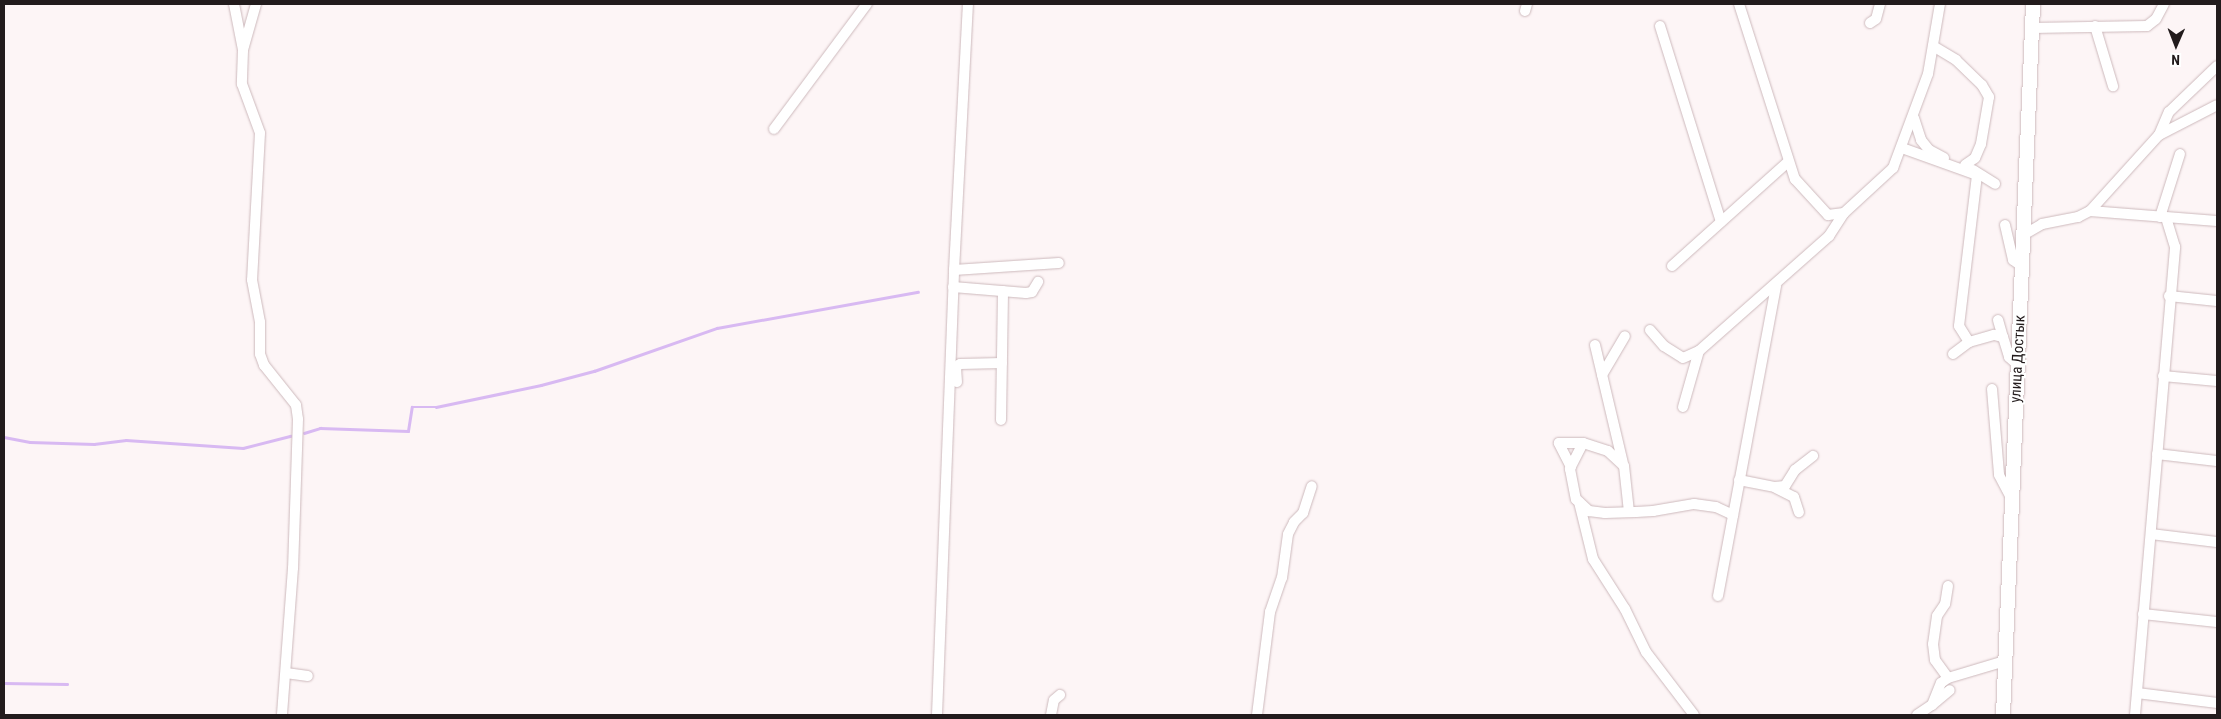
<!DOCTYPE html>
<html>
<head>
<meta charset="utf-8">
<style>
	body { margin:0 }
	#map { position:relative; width:2221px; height:719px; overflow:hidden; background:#fdf5f6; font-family:"Roboto Condensed",sans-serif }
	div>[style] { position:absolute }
	.stream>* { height:2.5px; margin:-1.25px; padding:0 1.25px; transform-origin:1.25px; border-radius:1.25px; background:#d8b9f2 }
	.roads { filter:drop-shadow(0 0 1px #cdb9bc) drop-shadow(0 0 1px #cdb9bc) }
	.minor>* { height:10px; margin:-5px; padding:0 5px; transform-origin:5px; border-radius:5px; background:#fff }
	.secondary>* { height:14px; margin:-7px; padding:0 7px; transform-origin:7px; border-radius:7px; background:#fff }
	span { translate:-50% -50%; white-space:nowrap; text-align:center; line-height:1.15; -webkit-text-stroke:4px #fff; paint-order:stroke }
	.street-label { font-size:15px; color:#221b1c }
	.frame { position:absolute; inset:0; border:5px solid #221b1c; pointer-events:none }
	.north { position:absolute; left:2151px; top:20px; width:50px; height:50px; -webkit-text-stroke:4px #fff; paint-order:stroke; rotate:181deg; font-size:14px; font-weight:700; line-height:20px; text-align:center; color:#221b1c }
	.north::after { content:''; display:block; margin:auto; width:18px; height:22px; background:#221b1c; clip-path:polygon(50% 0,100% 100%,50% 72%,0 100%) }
</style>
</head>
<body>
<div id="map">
	<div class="stream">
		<div style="left:304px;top:433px;width:17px;rotate:-17deg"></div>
		<div style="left:320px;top:428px;width:88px;rotate:2deg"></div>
		<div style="left:408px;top:431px;width:24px;rotate:-81deg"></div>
		<div style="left:412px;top:407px;width:24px"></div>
		<div style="left:436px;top:407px;width:107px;rotate:-11.8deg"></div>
		<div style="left:541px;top:385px;width:55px;rotate:-14.8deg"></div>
		<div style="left:594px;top:371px;width:130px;rotate:-19.3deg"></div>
		<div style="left:717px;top:328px;width:204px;rotate:-10.2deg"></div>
		<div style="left:4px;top:437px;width:26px;rotate:11deg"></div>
		<div style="left:30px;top:442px;width:64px;rotate:1.8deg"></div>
		<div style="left:94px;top:444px;width:32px;rotate:-7deg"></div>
		<div style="left:126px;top:440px;width:117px;rotate:3.9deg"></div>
		<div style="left:243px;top:448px;width:49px;rotate:-14.3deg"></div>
		<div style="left:4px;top:683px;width:63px;rotate:0.9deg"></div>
	</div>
	<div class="roads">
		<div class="minor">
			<div style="left:234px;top:4px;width:47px;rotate:78.9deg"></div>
			<div style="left:243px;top:50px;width:34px;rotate:92deg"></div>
			<div style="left:242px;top:84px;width:52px;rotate:69.8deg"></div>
			<div style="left:260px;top:133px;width:147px;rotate:93.1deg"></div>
			<div style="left:252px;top:280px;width:43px;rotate:79.2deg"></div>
			<div style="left:260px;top:322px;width:32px;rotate:90deg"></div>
			<div style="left:260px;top:354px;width:12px;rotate:70deg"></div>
			<div style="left:264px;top:365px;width:51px;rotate:51.3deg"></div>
			<div style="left:296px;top:405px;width:14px;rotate:82deg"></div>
			<div style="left:298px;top:419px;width:149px;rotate:91.9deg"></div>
			<div style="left:293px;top:568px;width:147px;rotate:94.3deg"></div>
			<div style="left:1739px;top:4px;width:184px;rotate:72.3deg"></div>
			<div style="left:1795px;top:179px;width:49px;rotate:47.5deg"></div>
			<div style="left:1828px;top:215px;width:16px;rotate:-7deg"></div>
			<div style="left:1525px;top:11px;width:7px;rotate:-74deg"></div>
			<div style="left:1870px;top:23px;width:7px;rotate:-34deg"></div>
			<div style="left:1876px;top:19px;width:16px;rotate:-75deg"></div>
			<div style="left:1660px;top:26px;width:205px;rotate:72.7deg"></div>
			<div style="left:2095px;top:26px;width:63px;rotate:73.3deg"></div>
			<div style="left:2032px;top:28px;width:115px;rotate:-1deg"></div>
			<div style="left:2147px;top:26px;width:11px;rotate:-38deg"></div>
			<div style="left:2156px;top:19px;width:17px;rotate:-62deg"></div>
			<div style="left:1933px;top:46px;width:27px;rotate:31deg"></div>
			<div style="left:1956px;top:60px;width:36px;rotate:44deg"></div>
			<div style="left:1982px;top:85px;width:14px;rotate:60deg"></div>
			<div style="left:1989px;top:97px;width:48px;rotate:99.7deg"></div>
			<div style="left:1981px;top:144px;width:15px;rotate:113deg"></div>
			<div style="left:1975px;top:158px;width:12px;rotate:145deg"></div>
			<div style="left:243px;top:50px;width:48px;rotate:-74.2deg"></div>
			<div style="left:1914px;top:118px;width:23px;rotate:72deg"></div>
			<div style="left:1921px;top:140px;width:13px;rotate:51deg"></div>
			<div style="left:1929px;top:150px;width:17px;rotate:28deg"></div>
			<div style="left:774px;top:129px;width:156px;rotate:-53.4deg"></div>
			<div style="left:2159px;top:135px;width:25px;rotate:-67deg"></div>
			<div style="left:2169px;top:112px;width:66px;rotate:-43.8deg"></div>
			<div style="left:1902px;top:148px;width:80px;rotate:19.8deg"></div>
			<div style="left:1977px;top:175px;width:152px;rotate:96.8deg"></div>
			<div style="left:1959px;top:326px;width:19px;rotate:58deg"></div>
			<div style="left:1969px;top:342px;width:26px;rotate:-16deg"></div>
			<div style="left:1994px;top:335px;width:9px;rotate:13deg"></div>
			<div style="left:2003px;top:337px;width:21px;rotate:73deg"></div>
			<div style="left:2009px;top:357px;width:12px;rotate:42deg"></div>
			<div style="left:1973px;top:170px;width:26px;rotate:32deg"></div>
			<div style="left:2090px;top:211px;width:103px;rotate:-47.8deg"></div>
			<div style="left:2159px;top:135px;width:65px;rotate:-27.3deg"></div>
			<div style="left:2160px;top:217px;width:66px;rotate:-72.4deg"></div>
			<div style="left:2005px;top:225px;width:36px;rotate:77deg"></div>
			<div style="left:2013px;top:260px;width:12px;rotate:35deg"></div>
			<div style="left:2025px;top:234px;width:20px;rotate:-30deg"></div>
			<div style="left:2042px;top:224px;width:37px;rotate:-11deg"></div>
			<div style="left:2078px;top:217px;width:13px;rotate:-27deg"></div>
			<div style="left:2090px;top:211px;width:127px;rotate:4.5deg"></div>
			<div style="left:1672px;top:266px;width:156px;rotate:-41.9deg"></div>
			<div style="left:954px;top:270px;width:105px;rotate:-3.8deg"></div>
			<div style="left:953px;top:287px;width:73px;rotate:4.7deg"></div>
			<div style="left:1026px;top:293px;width:6px;rotate:-9deg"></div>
			<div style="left:1032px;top:292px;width:12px;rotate:-59deg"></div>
			<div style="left:2169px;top:296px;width:48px;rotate:5.9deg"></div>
			<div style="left:1998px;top:320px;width:18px;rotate:74deg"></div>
			<div style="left:1650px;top:330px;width:21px;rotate:49deg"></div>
			<div style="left:1664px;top:346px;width:22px;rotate:32deg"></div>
			<div style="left:1683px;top:358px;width:17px;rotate:-24deg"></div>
			<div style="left:1595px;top:345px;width:121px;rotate:76.7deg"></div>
			<div style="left:1953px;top:354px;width:20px;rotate:-37deg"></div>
			<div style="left:1602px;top:375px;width:45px;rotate:-59.5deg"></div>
			<div style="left:2163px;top:376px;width:54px;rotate:5.3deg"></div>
			<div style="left:957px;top:382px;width:15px;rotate:-94deg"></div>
			<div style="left:956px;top:367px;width:5px;rotate:-37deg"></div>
			<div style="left:960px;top:364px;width:42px;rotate:-1.4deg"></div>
			<div style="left:1992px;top:389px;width:86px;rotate:85.3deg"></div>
			<div style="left:1999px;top:475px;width:27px;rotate:62deg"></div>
			<div style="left:1683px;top:407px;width:58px;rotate:-74.1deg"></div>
			<div style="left:1699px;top:351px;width:174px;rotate:-41.5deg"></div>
			<div style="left:1829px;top:236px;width:27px;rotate:-57deg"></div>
			<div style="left:1844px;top:213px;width:67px;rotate:-42.6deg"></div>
			<div style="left:1893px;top:168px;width:100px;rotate:-69.6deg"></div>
			<div style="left:1928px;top:74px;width:71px;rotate:-80.3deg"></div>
			<div style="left:1001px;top:420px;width:129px;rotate:-89.1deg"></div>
			<div style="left:2157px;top:454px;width:60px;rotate:6.7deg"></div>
			<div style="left:1571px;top:467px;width:27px;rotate:-117deg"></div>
			<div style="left:1559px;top:443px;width:24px"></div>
			<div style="left:1739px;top:480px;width:37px;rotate:11deg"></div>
			<div style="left:1775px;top:487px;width:10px;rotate:-6deg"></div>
			<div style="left:1785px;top:486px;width:19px;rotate:-58deg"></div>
			<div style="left:1795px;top:470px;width:23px;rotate:-38deg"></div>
			<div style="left:1776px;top:488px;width:20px;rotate:27deg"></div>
			<div style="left:1794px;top:497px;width:16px;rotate:72deg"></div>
			<div style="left:1579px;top:502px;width:59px;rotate:76.2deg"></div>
			<div style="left:1593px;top:559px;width:59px;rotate:57.4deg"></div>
			<div style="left:1625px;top:609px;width:48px;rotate:64deg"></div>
			<div style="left:1646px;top:652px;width:79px;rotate:52.7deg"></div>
			<div style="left:1629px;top:512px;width:46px;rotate:-96.2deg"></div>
			<div style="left:1624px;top:466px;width:22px;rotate:-137deg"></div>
			<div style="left:1608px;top:451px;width:26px;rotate:-162deg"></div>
			<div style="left:1583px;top:443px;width:29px;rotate:117deg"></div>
			<div style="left:1570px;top:469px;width:31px;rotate:79deg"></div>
			<div style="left:1576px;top:499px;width:18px;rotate:43deg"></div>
			<div style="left:1589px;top:511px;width:16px;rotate:7deg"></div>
			<div style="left:1605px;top:513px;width:31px;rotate:-2deg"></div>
			<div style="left:1636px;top:512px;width:17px;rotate:-3deg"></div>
			<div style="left:1653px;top:511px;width:42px;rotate:-9.7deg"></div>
			<div style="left:1694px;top:504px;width:22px;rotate:8deg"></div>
			<div style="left:1716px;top:507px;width:19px;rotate:25deg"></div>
			<div style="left:2151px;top:534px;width:66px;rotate:6.9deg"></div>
			<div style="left:1948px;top:586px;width:18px;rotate:99deg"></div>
			<div style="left:1945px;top:604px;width:14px;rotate:124deg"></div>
			<div style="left:1937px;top:616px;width:28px;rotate:98deg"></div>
			<div style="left:1933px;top:644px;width:16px;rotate:83deg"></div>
			<div style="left:1935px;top:660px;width:22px;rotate:54deg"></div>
			<div style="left:1718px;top:596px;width:316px;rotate:-79.4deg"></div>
			<div style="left:2143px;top:614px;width:74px;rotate:6.2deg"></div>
			<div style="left:286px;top:673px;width:22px;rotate:8deg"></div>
			<div style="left:2137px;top:693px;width:81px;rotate:7.1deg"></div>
			<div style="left:1932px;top:705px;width:23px;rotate:-40deg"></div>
			<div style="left:937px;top:715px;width:445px;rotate:-87.8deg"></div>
			<div style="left:954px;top:270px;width:266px;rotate:-87deg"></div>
			<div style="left:1051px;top:715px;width:15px;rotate:-79deg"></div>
			<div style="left:1054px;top:700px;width:8px;rotate:-40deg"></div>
			<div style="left:1257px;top:715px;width:104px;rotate:-82.8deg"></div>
			<div style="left:1270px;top:612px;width:36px;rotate:-71deg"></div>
			<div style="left:1282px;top:578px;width:44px;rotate:-82.2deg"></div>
			<div style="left:1288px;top:534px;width:13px;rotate:-63deg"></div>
			<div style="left:1294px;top:522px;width:13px;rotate:-45deg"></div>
			<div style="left:1303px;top:513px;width:28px;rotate:-72deg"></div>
			<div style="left:1917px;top:715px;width:18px;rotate:-34deg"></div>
			<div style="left:1932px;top:705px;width:24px;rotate:-68deg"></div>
			<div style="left:1941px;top:683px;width:9px;rotate:-36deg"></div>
			<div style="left:1948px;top:678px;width:59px;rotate:-16.6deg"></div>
			<div style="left:2135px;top:715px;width:470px;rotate:-85.1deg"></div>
			<div style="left:2175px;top:247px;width:30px;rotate:-107deg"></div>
		</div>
		<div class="secondary">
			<div style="left:2003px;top:715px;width:712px;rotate:-87.58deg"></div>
		</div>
	</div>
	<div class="street-label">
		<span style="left:2018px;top:359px;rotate:-87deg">улица Достык</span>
	</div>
	<div class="frame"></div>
	<div class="north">N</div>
</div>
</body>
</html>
